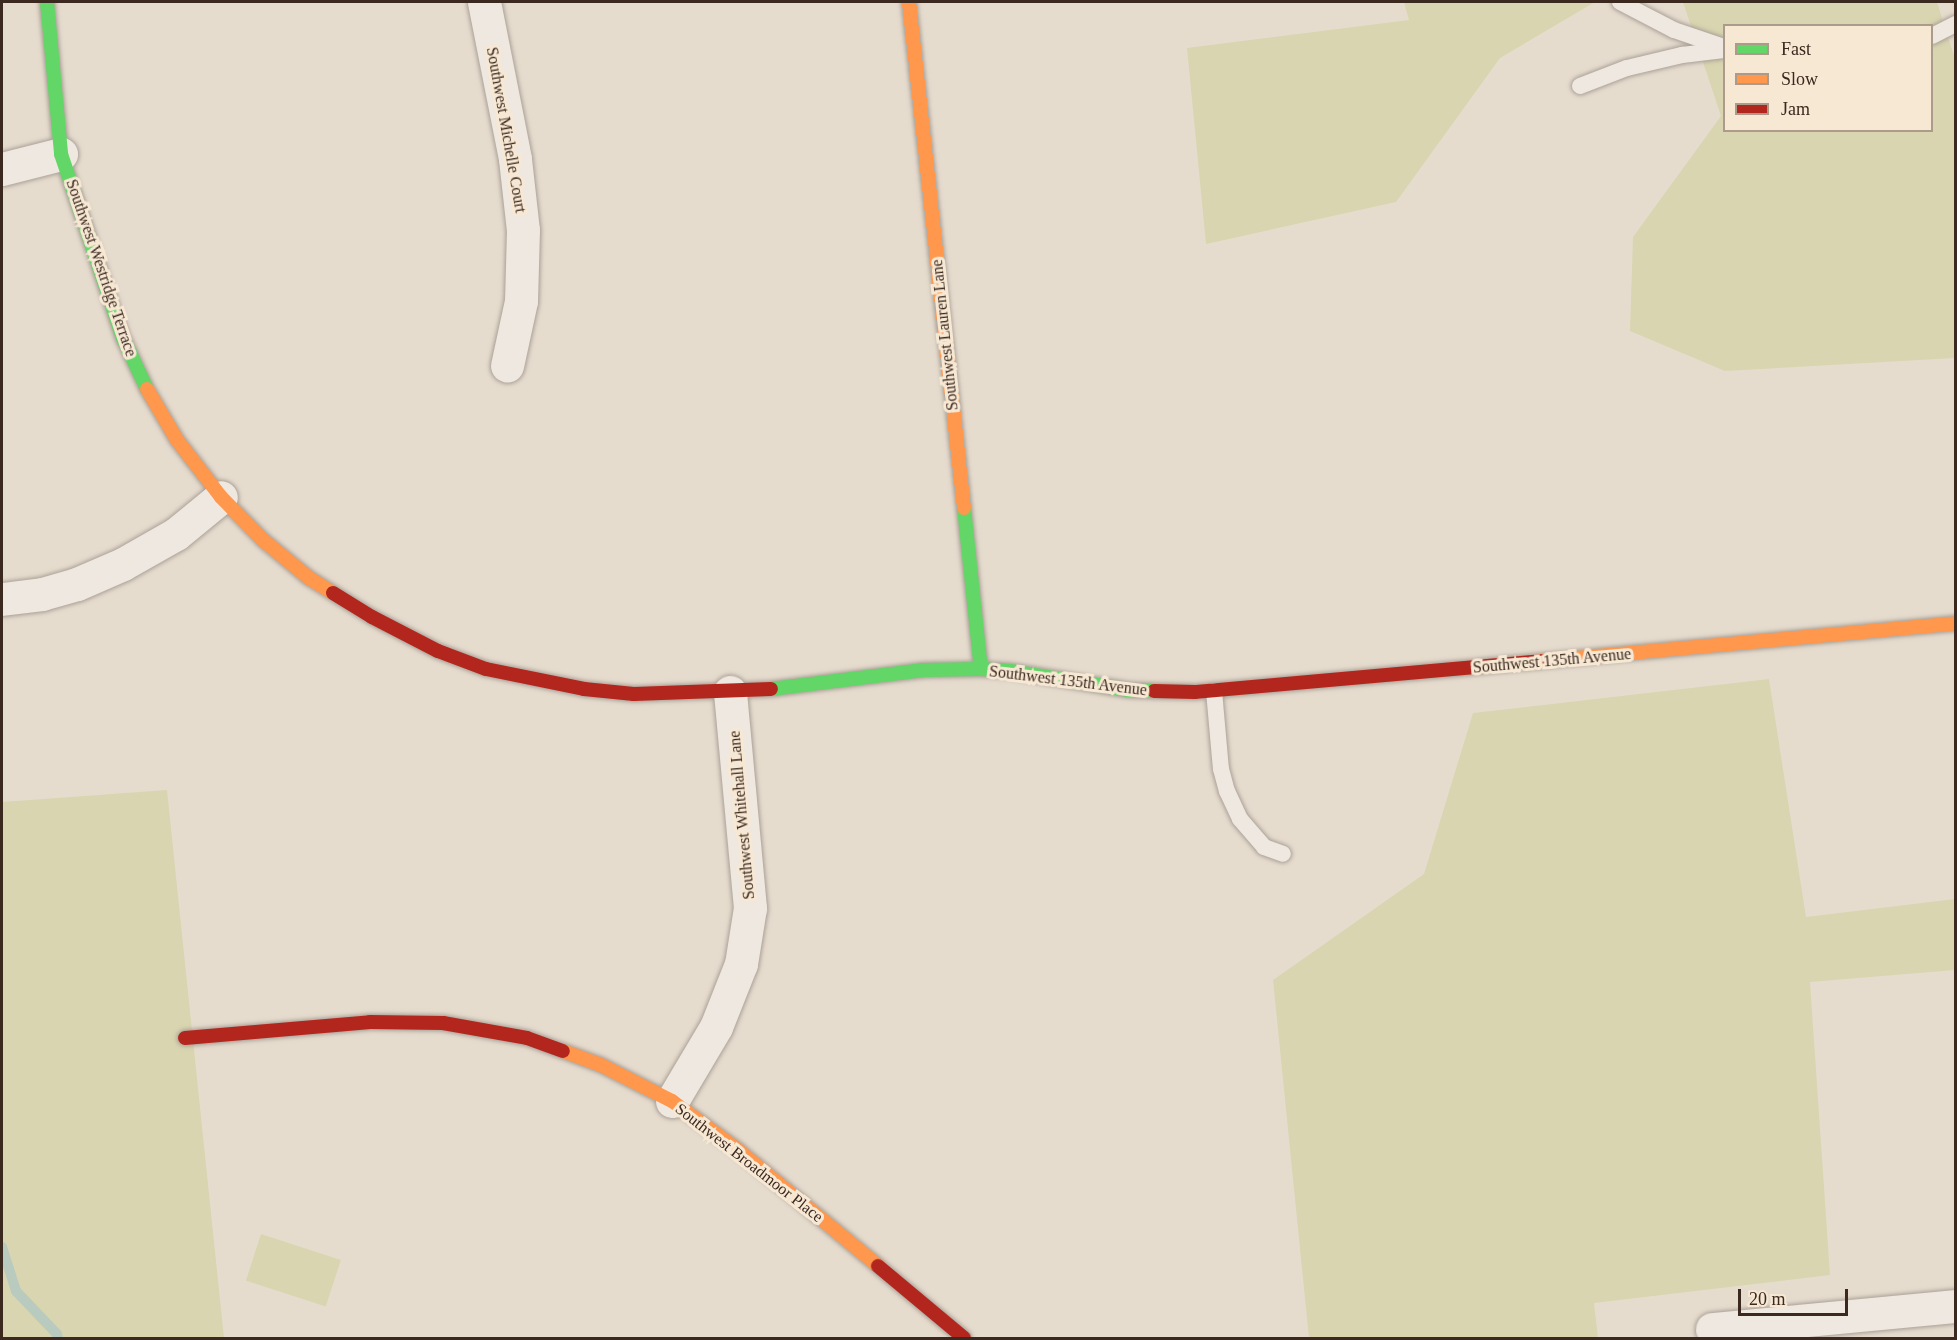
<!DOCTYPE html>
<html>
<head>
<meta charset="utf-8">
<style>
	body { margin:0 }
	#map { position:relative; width:1957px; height:1340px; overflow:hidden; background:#e6dcce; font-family:"Times New Roman",serif }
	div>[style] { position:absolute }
	.green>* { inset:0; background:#d9d5b0; transform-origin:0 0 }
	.stream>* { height:10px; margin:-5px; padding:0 5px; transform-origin:5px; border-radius:5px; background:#b9cabe }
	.roads { filter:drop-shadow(0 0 2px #aba197) drop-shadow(0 0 2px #aba197) }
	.lane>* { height:16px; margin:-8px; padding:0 8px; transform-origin:8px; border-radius:8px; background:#eee8e0 }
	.street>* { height:33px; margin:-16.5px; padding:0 16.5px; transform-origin:16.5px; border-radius:16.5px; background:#eee8e0 }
	.fast>* { height:14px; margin:-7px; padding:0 7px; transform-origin:7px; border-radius:7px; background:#63d668 }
	.slow>* { height:14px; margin:-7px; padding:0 7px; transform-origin:7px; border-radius:7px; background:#ff974d }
	.jam>* { height:14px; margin:-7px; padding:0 7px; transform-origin:7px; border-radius:7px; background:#b3261e }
	span { translate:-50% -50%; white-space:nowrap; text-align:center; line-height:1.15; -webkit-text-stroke:6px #f7e8d4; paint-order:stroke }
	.street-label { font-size:16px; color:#3b281e }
	.frame { position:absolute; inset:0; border:3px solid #3b281e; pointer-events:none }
	.legend { position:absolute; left:1723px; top:24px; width:210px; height:108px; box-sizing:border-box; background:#f7e8d4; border:2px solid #ac9b8b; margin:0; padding:8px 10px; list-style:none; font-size:18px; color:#3b281e }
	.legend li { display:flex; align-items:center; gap:12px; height:30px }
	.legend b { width:30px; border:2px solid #ac9b8b }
	.scale { position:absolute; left:1738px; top:1289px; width:110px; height:27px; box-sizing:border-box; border:3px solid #3b281e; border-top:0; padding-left:8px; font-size:18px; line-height:21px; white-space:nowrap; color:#3b281e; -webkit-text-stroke:4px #f7e8d4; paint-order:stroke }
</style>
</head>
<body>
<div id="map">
	<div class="green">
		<div style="clip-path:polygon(1404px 2px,1595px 2px,1500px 58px,1396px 202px,1206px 244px,1187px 48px,1409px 20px)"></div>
		<div style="clip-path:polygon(evenodd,1683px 2px,1937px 2px,1955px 59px,1955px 358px,1725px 371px,1630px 331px,1633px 237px,1721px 116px,1683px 2px,1724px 26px,1932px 26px,1932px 130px,1724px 130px,1724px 26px)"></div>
		<div style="clip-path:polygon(1769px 679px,1806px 917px,1955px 899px,1955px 970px,1810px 982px,1830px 1275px,1594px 1303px,1598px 1338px,1309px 1338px,1273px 980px,1424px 874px,1473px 713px)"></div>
		<div style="clip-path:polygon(167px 790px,224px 1338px,2px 1338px,2px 802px)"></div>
		<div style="left:261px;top:1234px;width:84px;height:49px;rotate:18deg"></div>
	</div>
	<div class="stream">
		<div style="left:2px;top:1247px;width:46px;rotate:72.3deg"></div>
		<div style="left:16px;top:1291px;width:59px;rotate:46.4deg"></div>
		<div style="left:57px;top:1334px;width:4px;rotate:76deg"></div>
	</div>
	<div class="roads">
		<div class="lane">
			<div style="left:1620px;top:2px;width:61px;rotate:27.4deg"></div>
			<div style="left:1674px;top:30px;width:53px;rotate:18.8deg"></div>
			<div style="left:1932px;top:36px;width:27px;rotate:-27deg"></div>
			<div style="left:1580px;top:86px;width:50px;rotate:-21deg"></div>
			<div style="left:1627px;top:68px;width:57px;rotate:-13.3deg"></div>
			<div style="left:1682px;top:55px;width:42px;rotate:-6.8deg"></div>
			<div style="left:1214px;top:691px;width:78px;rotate:84.9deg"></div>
			<div style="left:1221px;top:769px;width:23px;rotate:75deg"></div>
			<div style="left:1227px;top:791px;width:31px;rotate:65deg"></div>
			<div style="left:1240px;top:819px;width:37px;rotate:49deg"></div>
			<div style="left:1264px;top:847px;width:20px;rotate:20deg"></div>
		</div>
		<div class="street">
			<div style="left:484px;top:2px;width:160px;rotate:78.8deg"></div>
			<div style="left:515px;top:159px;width:71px;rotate:83.6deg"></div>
			<div style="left:523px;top:230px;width:71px;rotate:91.6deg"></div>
			<div style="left:521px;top:301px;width:66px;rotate:102.2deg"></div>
			<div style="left:2px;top:169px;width:61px;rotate:-14.3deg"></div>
			<div style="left:2px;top:599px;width:40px;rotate:-7.1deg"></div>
			<div style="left:42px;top:594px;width:36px;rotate:-16deg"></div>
			<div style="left:77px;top:584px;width:50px;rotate:-23.5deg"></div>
			<div style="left:123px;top:564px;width:61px;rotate:-29.5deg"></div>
			<div style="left:176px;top:534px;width:58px;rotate:-39.4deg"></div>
			<div style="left:672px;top:1101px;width:86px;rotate:-59.3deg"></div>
			<div style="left:716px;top:1027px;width:68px;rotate:-68.4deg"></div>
			<div style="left:741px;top:964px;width:57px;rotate:-80.9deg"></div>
			<div style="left:750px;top:908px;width:217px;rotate:-95.3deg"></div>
			<div style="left:1712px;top:1329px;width:245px;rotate:-5.4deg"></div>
		</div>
		<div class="fast">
			<div style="left:47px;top:2px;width:153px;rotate:84.7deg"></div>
			<div style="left:61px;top:154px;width:194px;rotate:71.4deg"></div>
			<div style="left:123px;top:338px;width:56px;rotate:64.8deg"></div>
			<div style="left:964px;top:508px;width:162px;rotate:84deg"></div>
			<div style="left:771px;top:689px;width:154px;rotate:-7.1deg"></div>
			<div style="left:924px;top:670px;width:57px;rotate:-1deg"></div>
			<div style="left:981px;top:669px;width:29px;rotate:4deg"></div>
			<div style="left:1010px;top:671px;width:120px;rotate:9.1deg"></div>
			<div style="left:1128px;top:690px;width:26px;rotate:2deg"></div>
		</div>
		<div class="slow">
			<div style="left:909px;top:2px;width:509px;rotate:83.8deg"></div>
			<div style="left:147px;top:389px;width:59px;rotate:59.5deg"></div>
			<div style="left:177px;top:440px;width:72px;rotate:52.3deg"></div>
			<div style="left:221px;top:497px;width:60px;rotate:45.7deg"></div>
			<div style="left:263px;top:540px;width:60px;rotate:39.6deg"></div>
			<div style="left:309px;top:578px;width:28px;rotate:32deg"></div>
			<div style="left:1542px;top:661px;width:416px;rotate:-5.2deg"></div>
			<div style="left:563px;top:1051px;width:40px;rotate:20.2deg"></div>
			<div style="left:601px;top:1065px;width:80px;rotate:26.9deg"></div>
			<div style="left:672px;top:1101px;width:82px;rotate:36.6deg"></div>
			<div style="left:738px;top:1150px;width:182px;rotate:39.6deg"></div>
		</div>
		<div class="jam">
			<div style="left:333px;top:593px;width:46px;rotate:31.6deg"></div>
			<div style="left:372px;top:617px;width:74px;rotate:27.3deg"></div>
			<div style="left:438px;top:651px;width:51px;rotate:20.6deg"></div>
			<div style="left:486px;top:669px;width:100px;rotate:11.5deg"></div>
			<div style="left:584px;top:689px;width:50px;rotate:5.7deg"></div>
			<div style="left:634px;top:694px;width:137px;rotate:-2.1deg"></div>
			<div style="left:1154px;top:691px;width:41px;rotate:1.4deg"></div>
			<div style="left:1195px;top:692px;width:348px;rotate:-5.1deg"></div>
			<div style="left:185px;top:1038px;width:186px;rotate:-4.9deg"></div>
			<div style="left:370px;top:1022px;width:73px;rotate:0.8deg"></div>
			<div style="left:443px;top:1023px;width:85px;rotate:10.1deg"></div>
			<div style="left:527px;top:1038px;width:38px;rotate:20deg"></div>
			<div style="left:878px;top:1266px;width:112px;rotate:39.9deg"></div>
		</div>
	</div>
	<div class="street-label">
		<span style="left:506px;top:130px;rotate:80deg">Southwest Michelle Court</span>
		<span style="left:101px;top:268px;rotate:71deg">Southwest Westridge Terrace</span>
		<span style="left:945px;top:335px;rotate:-96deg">Southwest Lauren Lane</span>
		<span style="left:1552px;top:661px;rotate:-5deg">Southwest 135th Avenue</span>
		<span style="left:1068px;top:681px;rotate:7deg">Southwest 135th Avenue</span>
		<span style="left:742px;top:815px;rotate:-95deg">Southwest Whitehall Lane</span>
		<span style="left:749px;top:1163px;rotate:38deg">Southwest Broadmoor Place</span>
	</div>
	<div class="frame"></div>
	<ul class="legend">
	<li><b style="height:8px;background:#63d668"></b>Fast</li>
	<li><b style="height:8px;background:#ff974d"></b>Slow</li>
	<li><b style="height:8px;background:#b3261e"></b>Jam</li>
	</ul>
	<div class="scale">20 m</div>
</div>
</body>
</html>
